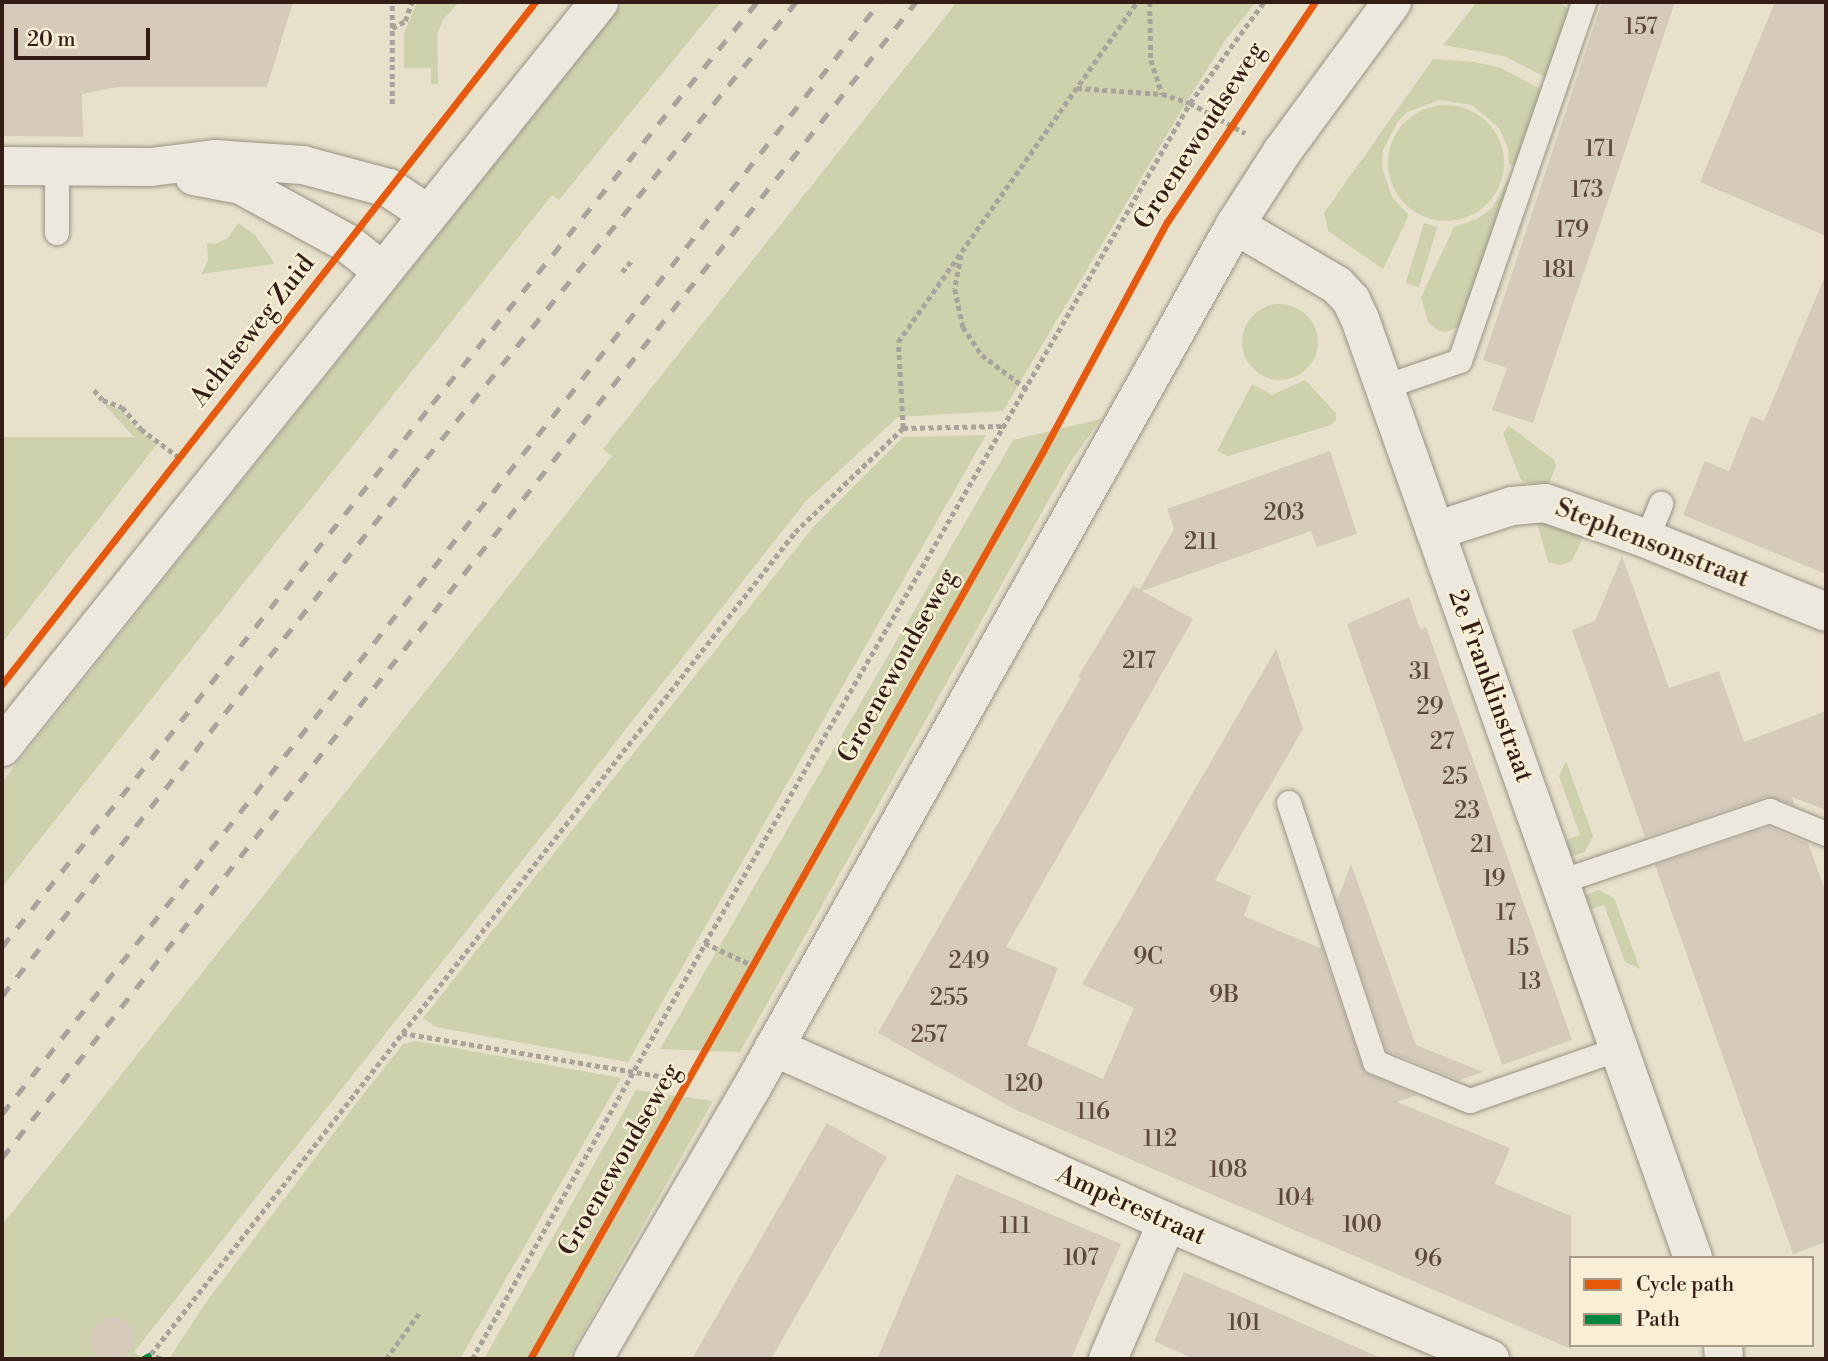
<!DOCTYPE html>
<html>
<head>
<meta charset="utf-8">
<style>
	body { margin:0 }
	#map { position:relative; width:1828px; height:1361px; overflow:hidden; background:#e7e1cb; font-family:"Libre Bodoni",serif }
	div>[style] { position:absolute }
	.green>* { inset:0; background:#cdd2ad; transform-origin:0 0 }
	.round { border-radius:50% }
	.building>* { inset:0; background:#d6cabb }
	.path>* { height:4.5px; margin-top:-2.25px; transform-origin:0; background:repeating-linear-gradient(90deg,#a9a49b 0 5px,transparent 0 8.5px) }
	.roads { filter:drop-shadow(0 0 2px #989285) drop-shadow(0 0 2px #989285) }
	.service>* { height:24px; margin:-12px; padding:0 12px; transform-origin:12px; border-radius:12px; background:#ece8dd }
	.minor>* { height:38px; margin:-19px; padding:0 19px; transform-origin:19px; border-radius:19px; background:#ece8dd }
	.tertiary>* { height:38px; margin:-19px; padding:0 19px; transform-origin:19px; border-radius:19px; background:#ece8dd }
	.rail>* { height:5px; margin-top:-2.5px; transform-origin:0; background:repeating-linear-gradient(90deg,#a9a49b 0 12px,transparent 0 24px) }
	.quiet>* { height:5px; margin-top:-2.5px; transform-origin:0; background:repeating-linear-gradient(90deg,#00873e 0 10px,transparent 0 15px) }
	.cycleway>* { height:7px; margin:-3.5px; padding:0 3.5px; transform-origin:3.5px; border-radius:3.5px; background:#e8590c }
	span { translate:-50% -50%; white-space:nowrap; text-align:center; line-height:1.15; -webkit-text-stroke:5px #f8efd5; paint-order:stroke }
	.number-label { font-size:23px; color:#5c483e }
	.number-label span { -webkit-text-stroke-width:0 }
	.street-label { font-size:26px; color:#331d15 }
	.frame { position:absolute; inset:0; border:4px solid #331d15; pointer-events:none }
	.legend { position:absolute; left:1569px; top:1256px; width:245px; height:91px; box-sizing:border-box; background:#f8efd5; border:2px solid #a99b88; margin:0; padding:9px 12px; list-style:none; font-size:21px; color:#331d15 }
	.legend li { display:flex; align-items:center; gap:14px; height:35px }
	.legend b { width:35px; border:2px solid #a99b88 }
	.scale { position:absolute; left:14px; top:28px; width:136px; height:32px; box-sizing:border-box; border:4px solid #331d15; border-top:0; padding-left:9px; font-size:21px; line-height:24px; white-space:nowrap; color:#331d15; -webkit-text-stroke:5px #f8efd5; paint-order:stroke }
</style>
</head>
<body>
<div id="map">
	<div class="green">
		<div style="clip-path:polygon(417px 2px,459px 2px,443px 20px,437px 34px,438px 84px,431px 84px,431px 68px,404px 68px,404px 33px)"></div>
		<div style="clip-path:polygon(624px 2px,721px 2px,559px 200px,552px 195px,2px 887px,2px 782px)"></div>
		<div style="clip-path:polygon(957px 2px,1256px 2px,1226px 39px,1184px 106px,1003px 411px,898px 417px,806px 501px,134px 1352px,144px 1359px,2px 1359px,2px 1225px,612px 456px,603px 449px)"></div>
		<div style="clip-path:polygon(1477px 2px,1561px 2px,1569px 11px,1547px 78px,1504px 56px,1443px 45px)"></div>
		<div style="clip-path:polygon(1433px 59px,1475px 62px,1501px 68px,1542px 90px,1517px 166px,1509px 164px,1508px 148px,1499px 128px,1472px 105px,1439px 100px,1408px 112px,1398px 121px,1383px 150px,1382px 168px,1392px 197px,1409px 215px,1383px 269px,1328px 231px,1324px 213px)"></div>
		<div class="round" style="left:1388px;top:105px;width:116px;height:116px"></div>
		<div style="clip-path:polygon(1508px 180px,1512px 182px,1463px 325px,1446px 332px,1439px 331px,1428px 322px,1421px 297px,1454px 227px,1477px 219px,1492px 208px)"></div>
		<div style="clip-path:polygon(238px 223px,256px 236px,275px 264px,201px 274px,208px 261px,207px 243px,215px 244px,228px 238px)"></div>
		<div style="left:1424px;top:223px;width:14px;height:63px;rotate:17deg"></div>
		<div class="round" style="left:1242px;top:304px;width:76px;height:76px"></div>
		<div style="clip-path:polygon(1305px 380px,1336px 413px,1336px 420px,1331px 425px,1228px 456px,1217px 451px,1252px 384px,1272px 395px)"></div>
		<div style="clip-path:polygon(102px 402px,121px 410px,138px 430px,157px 444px,2px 643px,2px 437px,134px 437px)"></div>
		<div style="clip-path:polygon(1101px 419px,1069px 464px,740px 1052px,660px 1049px,1013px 440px)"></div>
		<div style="clip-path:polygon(1509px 426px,1554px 460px,1556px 466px,1548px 486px,1523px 482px,1520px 478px,1503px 433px)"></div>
		<div style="clip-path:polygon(986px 435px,628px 1062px,436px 1027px,423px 1018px,814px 526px,903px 437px)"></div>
		<div style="clip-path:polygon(1537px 522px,1587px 528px,1572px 561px,1560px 565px,1548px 562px)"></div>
		<div style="clip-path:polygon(1566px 761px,1593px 836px,1585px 852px,1567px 858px,1561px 842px,1580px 835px,1559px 776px)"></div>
		<div style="clip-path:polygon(1599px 890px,1614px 898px,1640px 969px,1625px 962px,1604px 905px,1585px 911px,1580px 897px)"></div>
		<div style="clip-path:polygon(416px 1041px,621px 1078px,460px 1359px,169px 1359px,204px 1305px,355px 1105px,403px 1044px)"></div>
		<div style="clip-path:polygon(636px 1090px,713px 1101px,568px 1359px,484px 1359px)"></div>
	</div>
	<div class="building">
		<div style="clip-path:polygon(2px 2px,293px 2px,267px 87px,118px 87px,82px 94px,83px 137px,2px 136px)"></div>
		<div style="clip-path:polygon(1602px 2px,1675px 2px,1533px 423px,1492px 410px,1507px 368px,1483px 360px)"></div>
		<div style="clip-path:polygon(1775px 2px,1826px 2px,1826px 236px,1700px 182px)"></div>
		<div style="clip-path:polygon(1826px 274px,1826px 574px,1683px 515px,1705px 461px,1729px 471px,1751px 416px,1764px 421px)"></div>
		<div style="clip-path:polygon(1330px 451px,1357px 534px,1317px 547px,1311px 531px,1142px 591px,1193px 619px,1006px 947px,1058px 968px,1027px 1045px,1103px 1079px,1134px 1008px,1082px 984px,1276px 649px,1303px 729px,1215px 880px,1251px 896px,1244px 916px,1320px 948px,1321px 946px,1365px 1073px,1417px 1095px,1397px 1102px,1510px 1148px,1495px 1184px,1571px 1216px,1571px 1349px,1016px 1110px,878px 1033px,1081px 678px,1078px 677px,1133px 586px,1140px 589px,1174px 529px,1167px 509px)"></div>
		<div style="clip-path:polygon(1622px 556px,1669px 688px,1719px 671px,1744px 742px,1826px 711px,1826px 810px,1792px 797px,1795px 805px,1766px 797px,1645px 837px,1572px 630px,1595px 621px)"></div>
		<div style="clip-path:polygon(1409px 597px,1420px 629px,1426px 627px,1572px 1040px,1502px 1065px,1347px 624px)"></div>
		<div style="clip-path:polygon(1769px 827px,1808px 843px,1826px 893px,1826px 1242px,1793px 1254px,1655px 865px)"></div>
		<div style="clip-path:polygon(1351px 864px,1416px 1045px,1483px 1072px,1459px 1080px,1387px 1051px,1337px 901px)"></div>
		<div style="clip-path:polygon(827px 1123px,887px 1157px,771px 1359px,692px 1359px)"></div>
		<div style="clip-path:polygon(956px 1174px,1121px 1244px,1071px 1359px,877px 1359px)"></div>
		<div style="clip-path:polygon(1184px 1272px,1281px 1314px,1383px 1359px,1194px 1359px,1154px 1341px)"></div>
		<div class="round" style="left:90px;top:1317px;width:44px;height:44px"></div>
	</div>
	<div class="path">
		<div style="left:1150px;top:2px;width:58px;rotate:89deg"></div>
		<div style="left:1151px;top:60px;width:36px;rotate:72deg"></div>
		<div style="left:392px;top:28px;width:26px;rotate:-90deg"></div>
		<div style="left:1077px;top:88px;width:85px;rotate:4deg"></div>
		<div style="left:1162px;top:94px;width:29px;rotate:18deg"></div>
		<div style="left:1190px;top:103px;width:63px;rotate:28.6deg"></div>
		<div style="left:392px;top:104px;width:76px;rotate:-90deg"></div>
		<div style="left:392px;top:28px;width:15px;rotate:-28deg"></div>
		<div style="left:405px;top:21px;width:20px;rotate:-70deg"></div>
		<div style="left:961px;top:255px;width:35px;rotate:100deg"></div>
		<div style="left:955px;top:289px;width:39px;rotate:78deg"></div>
		<div style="left:963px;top:327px;width:34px;rotate:56deg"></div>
		<div style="left:982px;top:355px;width:56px;rotate:37.1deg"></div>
		<div style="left:622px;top:272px;width:16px;rotate:-50deg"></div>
		<div style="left:94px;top:390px;width:13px;rotate:48deg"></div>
		<div style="left:103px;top:400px;width:20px;rotate:20deg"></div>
		<div style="left:122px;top:407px;width:29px;rotate:49deg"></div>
		<div style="left:141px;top:429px;width:49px;rotate:36.6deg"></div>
		<div style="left:903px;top:428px;width:86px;rotate:-93.3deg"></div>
		<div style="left:898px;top:342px;width:416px;rotate:-54.9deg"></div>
		<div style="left:705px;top:943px;width:54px;rotate:25.1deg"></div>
		<div style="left:402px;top:1033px;width:292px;rotate:9.5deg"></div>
		<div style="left:160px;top:1359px;width:10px;rotate:-151deg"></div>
		<div style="left:151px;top:1354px;width:1044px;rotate:-51.92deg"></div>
		<div style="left:795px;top:532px;width:150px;rotate:-43.9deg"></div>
		<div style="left:903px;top:428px;width:102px;rotate:-1.1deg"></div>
		<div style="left:386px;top:1359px;width:57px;rotate:-54.3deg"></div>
		<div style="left:472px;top:1359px;width:477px;rotate:-60.7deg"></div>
		<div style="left:705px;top:943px;width:970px;rotate:-60deg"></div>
		<div style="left:1190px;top:103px;width:125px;rotate:-53.8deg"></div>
	</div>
	<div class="roads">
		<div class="service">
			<div style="left:57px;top:233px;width:66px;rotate:-90deg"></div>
			<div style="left:1385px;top:387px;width:79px;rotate:-19.1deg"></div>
			<div style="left:1460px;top:361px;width:380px;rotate:-70.9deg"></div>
			<div style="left:1647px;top:539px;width:38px;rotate:-68deg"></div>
			<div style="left:1289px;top:803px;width:273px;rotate:71.6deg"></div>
			<div style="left:1375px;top:1062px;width:103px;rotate:22.3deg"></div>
			<div style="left:1470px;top:1101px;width:158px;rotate:-19.2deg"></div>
			<div style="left:1560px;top:882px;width:222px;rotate:-18.7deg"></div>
			<div style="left:1770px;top:811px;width:61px;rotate:22.3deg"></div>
		</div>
		<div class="minor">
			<div style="left:2px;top:166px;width:149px;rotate:0.4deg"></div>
			<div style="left:151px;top:167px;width:64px;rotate:-7.1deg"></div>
			<div style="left:215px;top:159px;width:88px;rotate:3.9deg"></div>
			<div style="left:303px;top:165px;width:89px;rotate:15deg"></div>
			<div style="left:389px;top:188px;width:47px;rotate:33.7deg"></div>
			<div style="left:194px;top:176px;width:48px;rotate:10.8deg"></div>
			<div style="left:241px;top:185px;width:121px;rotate:28.7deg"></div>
			<div style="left:347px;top:243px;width:45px;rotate:38.7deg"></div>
			<div style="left:1235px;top:225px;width:118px;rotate:30.5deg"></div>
			<div style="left:1337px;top:285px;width:21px;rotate:47deg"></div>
			<div style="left:1351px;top:300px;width:21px;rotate:65deg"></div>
			<div style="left:1360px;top:319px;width:996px;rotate:70.47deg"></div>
			<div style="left:1435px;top:531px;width:81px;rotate:-18deg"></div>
			<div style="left:1512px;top:506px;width:33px;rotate:-5deg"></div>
			<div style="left:1545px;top:503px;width:108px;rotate:19.4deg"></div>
			<div style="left:1647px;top:539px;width:193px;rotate:22.2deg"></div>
			<div style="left:774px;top:1047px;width:430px;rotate:24deg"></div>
			<div style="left:1167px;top:1222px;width:351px;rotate:23deg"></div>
			<div style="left:1723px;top:1345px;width:14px;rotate:86deg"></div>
			<div style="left:1108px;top:1359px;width:149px;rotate:-66.7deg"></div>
		</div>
		<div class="tertiary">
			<div style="left:2px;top:747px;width:955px;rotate:-51.29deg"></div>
			<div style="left:593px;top:1359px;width:313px;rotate:-59.7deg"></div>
			<div style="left:751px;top:1089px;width:990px;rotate:-60.74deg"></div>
			<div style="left:1235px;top:225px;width:87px;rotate:-57.2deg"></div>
			<div style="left:1282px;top:152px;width:186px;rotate:-53.7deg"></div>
		</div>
	</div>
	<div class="rail">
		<div style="left:2px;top:947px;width:693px;rotate:-51.62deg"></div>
		<div style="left:432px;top:404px;width:517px;rotate:-51.05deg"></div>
		<div style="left:2px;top:996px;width:661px;rotate:-51.76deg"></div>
		<div style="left:411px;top:477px;width:611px;rotate:-50.97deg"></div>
		<div style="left:2px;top:1114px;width:1417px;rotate:-51.71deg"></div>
		<div style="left:2px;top:1158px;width:1474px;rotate:-51.67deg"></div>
	</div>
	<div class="quiet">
		<div style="left:142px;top:1359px;width:10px;rotate:-29deg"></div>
	</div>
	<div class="cycleway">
		<div style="left:2px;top:684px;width:866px;rotate:-51.99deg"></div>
		<div style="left:530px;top:1359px;width:1043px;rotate:-60.53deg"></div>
		<div style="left:1043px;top:451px;width:260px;rotate:-61.6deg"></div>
		<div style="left:1167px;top:222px;width:265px;rotate:-56.1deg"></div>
	</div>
	<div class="number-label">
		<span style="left:1641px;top:27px">157</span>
		<span style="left:1600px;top:149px">171</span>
		<span style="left:1587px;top:190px">173</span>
		<span style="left:1572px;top:230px">179</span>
		<span style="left:1559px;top:270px">181</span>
		<span style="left:1284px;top:513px">203</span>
		<span style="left:1201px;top:542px">211</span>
		<span style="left:1139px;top:661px">217</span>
		<span style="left:1420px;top:672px">31</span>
		<span style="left:1430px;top:707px">29</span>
		<span style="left:1442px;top:742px">27</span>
		<span style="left:1455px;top:777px">25</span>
		<span style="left:1467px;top:811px">23</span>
		<span style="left:1482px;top:845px">21</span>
		<span style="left:1494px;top:879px">19</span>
		<span style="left:1506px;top:913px">17</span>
		<span style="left:1518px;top:948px">15</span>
		<span style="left:1148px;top:957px">9C</span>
		<span style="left:969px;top:961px">249</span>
		<span style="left:1530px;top:982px">13</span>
		<span style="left:1224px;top:995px">9B</span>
		<span style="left:949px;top:998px">255</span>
		<span style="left:929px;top:1035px">257</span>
		<span style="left:1024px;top:1084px">120</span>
		<span style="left:1093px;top:1112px">116</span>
		<span style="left:1160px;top:1139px">112</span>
		<span style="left:1228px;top:1170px">108</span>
		<span style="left:1295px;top:1198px">104</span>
		<span style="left:1362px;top:1225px">100</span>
		<span style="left:1015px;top:1226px">111</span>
		<span style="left:1081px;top:1258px">107</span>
		<span style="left:1428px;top:1259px">96</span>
		<span style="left:1244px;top:1323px">101</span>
	</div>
	<div class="street-label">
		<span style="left:1200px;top:136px;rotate:-57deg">Groenewoudseweg</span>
		<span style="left:253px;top:331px;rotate:-52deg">Achtseweg Zuid</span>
		<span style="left:1652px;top:544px;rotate:21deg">Stephensonstraat</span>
		<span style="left:898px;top:666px;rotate:-61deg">Groenewoudseweg</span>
		<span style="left:1490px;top:686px;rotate:70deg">2e Franklinstraat</span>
		<span style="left:620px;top:1160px;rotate:-60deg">Groenewoudseweg</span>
		<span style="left:1131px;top:1206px;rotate:24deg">Ampèrestraat</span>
	</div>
	<div class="frame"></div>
	<ul class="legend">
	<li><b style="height:9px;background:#e8590c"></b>Cycle path</li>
	<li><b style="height:9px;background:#00873e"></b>Path</li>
	</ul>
	<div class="scale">20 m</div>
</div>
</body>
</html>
